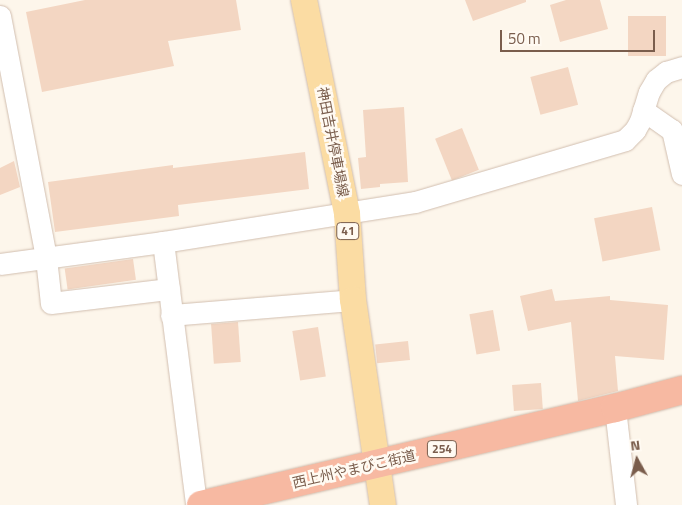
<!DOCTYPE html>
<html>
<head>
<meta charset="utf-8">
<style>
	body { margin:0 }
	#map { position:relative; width:682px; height:505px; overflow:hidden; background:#fdf6eb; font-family:"Titillium Web","Noto Sans JP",sans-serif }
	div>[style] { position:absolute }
	.building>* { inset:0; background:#f3d6c2; transform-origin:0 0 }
	.roads { filter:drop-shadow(0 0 1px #d1beaf) drop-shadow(0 0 1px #d1beaf) }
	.minor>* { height:21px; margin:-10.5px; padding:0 10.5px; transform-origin:10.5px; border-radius:10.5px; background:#fff }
	.major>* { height:26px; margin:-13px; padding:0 13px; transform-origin:13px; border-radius:13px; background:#fbdca3 }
	.highway>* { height:28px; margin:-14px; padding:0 14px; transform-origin:14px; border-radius:14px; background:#f7b9a2 }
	span { translate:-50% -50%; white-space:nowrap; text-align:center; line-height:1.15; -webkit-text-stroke:5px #fffaf2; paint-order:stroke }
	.shield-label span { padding:1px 4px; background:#fffaf2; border:1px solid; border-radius:4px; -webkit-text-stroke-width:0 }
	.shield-label { font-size:12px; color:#7a5d4c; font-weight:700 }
	.street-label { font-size:14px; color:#7a5d4c }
	.north { position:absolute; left:612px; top:435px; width:50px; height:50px; -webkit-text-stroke:4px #fffaf2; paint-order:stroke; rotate:353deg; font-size:14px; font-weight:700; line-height:20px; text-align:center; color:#7a5d4c }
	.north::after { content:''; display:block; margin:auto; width:18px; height:22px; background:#7a5d4c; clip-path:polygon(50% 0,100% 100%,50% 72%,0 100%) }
	.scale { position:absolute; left:500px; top:30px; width:155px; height:22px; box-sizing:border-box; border:2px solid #7a5d4c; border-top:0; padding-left:6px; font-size:15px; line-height:18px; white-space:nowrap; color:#7a5d4c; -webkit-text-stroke:4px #fffaf2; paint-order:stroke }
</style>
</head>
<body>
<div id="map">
	<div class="building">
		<div style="clip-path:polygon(85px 0,236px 0,241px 30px,168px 41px,174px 66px,42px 92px,26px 12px)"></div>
		<div style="clip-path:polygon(465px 0,526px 0,526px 2px,473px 21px)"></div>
		<div style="clip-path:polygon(566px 0,600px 0,608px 29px,560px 42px,550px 5px)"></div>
		<div style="left:628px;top:16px;width:38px;height:40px"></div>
		<div style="left:568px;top:67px;width:39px;height:39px;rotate:75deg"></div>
		<div style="clip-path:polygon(404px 107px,408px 182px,380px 184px,380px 187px,361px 189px,358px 158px,366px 157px,363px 110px)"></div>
		<div style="left:462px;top:128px;width:45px;height:29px;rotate:68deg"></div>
		<div style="clip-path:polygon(305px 152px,309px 189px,178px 205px,179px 216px,55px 232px,48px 182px,173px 165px,173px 168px)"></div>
		<div style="clip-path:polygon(14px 161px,20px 187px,0 195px,0 168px)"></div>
		<div style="left:652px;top:207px;width:44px;height:59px;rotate:79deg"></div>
		<div style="left:133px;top:259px;width:21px;height:69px;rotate:82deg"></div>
		<div style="clip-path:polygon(552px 289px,555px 301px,610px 296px,610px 300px,668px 305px,664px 360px,615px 356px,618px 391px,578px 401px,571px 322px,528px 331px,520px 296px)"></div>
		<div style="left:493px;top:310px;width:41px;height:24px;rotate:80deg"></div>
		<div style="left:238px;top:322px;width:40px;height:27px;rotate:86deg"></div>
		<div style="left:318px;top:327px;width:50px;height:26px;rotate:81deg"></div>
		<div style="left:408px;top:341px;width:19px;height:33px;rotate:84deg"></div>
		<div style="left:541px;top:383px;width:26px;height:29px;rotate:86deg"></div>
	</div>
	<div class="roads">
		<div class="minor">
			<div style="left:0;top:16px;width:246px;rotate:79.2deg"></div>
			<div style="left:46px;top:258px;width:45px;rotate:83.7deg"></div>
			<div style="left:51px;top:303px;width:119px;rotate:-6.8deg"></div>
			<div style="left:643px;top:110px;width:35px;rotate:35deg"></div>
			<div style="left:672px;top:130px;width:45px;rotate:77.2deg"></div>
			<div style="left:163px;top:242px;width:265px;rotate:82.8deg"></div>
			<div style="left:0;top:264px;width:164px;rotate:-7.7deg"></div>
			<div style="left:163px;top:242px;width:255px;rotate:-9deg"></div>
			<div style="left:415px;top:202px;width:219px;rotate:-16.4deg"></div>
			<div style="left:625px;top:140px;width:14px;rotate:-45deg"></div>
			<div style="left:635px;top:130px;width:10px;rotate:-61deg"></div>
			<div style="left:640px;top:121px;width:30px;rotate:-73deg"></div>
			<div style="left:649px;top:92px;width:14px;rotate:-60deg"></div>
			<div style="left:656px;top:80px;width:13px;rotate:-39deg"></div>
			<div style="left:666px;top:72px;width:17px;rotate:-17deg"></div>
			<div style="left:171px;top:315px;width:183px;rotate:-4.7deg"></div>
			<div style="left:615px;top:408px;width:98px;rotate:83.5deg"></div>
		</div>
		<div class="major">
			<div style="left:304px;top:0;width:218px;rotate:78.6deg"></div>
			<div style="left:347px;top:214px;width:86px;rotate:86deg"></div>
			<div style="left:353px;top:300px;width:207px;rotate:81.7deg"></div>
		</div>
		<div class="highway">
			<div style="left:201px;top:505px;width:425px;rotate:-13.2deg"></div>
			<div style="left:615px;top:408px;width:69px;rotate:-15deg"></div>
		</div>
	</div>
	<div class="shield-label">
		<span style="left:348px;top:231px">41</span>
		<span style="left:442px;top:449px">254</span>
	</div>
	<div class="street-label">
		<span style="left:333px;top:142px;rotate:79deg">神田吉井停車場線</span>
		<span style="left:354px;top:469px;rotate:-13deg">西上州やまびこ街道</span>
	</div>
	<div class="north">N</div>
	<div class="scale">50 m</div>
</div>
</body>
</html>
